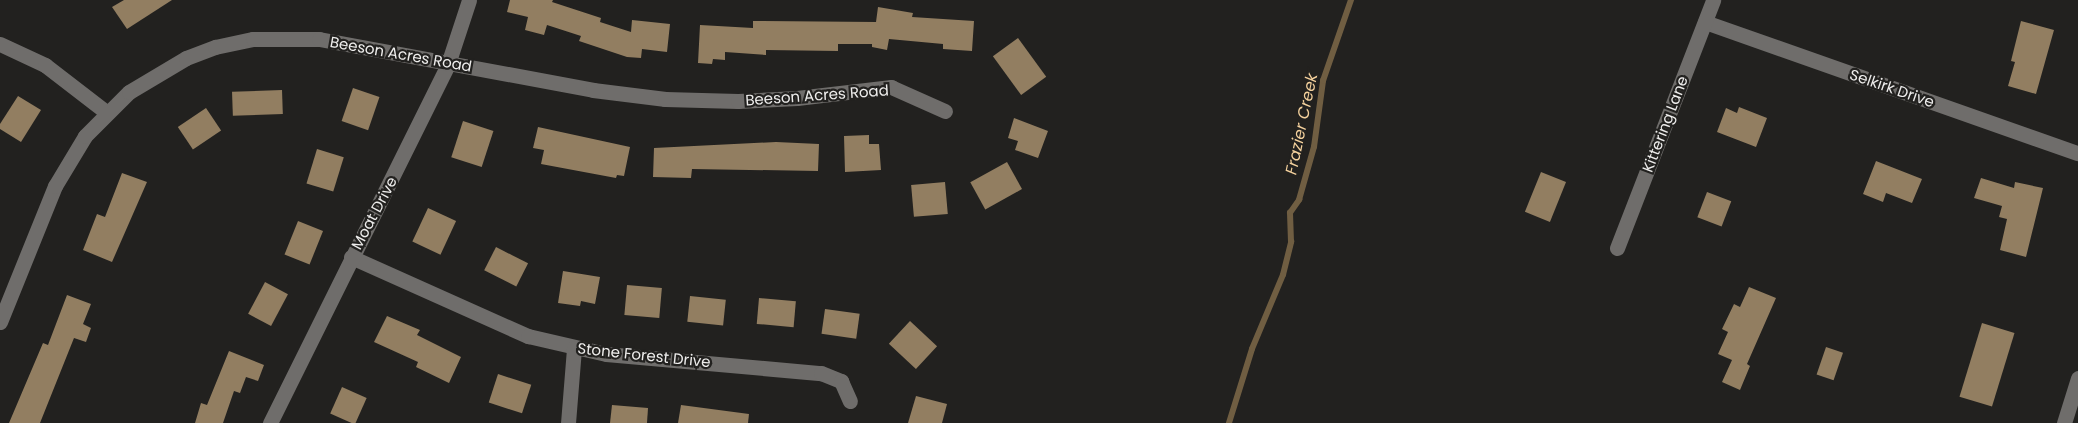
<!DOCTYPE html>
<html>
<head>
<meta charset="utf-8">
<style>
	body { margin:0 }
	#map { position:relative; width:2078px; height:423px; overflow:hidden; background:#22211f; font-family:Poppins,sans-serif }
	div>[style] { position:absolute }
	.stream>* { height:5.5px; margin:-2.75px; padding:0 2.75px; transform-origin:2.75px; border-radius:2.75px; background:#705e42 }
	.building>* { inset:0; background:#927e61; transform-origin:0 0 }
	.street>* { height:15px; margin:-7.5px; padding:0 7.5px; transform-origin:7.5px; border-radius:7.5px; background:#6f6d6b }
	span { translate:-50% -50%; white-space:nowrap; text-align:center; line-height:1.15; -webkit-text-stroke:4.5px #22211f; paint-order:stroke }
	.street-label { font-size:15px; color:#eeedec }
	.water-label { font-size:16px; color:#f4d19d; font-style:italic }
</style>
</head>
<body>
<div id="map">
	<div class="stream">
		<div style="left:1229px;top:423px;width:77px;rotate:-72.7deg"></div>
		<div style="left:1252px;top:349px;width:80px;rotate:-67.3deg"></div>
		<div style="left:1283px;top:275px;width:34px;rotate:-76deg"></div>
		<div style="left:1291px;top:242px;width:29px;rotate:-92deg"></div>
		<div style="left:1290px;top:213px;width:16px;rotate:-55deg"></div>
		<div style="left:1299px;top:200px;width:55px;rotate:-74.2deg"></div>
		<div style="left:1314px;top:147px;width:67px;rotate:-82.2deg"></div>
		<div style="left:1323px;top:81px;width:86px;rotate:-70.9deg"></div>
	</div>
	<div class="building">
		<div style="clip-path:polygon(124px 0,172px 0,127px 29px,112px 7px)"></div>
		<div style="clip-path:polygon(510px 0,553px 0,552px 2px,601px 18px,600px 22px,631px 32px,632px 20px,670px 24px,667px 52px,642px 49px,641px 58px,627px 57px,579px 41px,581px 36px,547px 25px,544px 35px,525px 30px,528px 17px,507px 12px)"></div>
		<div style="clip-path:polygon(878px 7px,913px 13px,912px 17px,974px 21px,972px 51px,943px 49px,943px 44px,889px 39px,887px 50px,872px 47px,872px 44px,838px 44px,838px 51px,766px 50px,766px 55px,725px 52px,725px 60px,713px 59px,712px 64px,698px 63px,700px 25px,753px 28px,753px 21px,876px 22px)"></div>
		<div style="clip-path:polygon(2021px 21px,2054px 30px,2036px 94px,2008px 86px,2015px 62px,2011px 61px)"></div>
		<div style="left:1018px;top:38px;width:48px;height:31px;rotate:54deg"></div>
		<div style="left:353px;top:88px;width:28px;height:35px;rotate:19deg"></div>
		<div style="left:282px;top:90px;width:24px;height:50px;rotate:88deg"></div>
		<div style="clip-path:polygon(18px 96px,41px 110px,21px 142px,0 129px,0 124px)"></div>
		<div style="clip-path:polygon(1739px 107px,1767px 118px,1756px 147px,1717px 132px,1726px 108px,1737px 113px)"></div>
		<div style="left:206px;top:108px;width:27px;height:34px;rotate:56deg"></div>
		<div style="clip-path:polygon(1014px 118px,1048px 131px,1038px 158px,1015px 150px,1018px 141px,1008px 138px)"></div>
		<div style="left:463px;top:121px;width:32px;height:38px;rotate:18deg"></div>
		<div style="clip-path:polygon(538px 127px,630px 147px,624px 176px,617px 175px,616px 178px,541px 164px,544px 150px,533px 148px)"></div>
		<div style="clip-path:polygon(869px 135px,869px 144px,879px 144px,881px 170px,845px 172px,844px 136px)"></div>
		<div style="clip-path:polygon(776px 142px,819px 144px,818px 171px,692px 169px,691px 178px,653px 177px,654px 148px)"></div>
		<div style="left:317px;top:149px;width:28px;height:36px;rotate:17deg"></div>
		<div style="clip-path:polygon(1876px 161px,1922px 179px,1912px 203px,1886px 193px,1883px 202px,1863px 194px)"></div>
		<div style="left:1007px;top:162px;width:31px;height:42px;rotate:61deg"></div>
		<div style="left:1541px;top:172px;width:27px;height:43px;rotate:22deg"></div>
		<div style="clip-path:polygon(122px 173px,147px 182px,112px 262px,83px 250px,97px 214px,105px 217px)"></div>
		<div style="clip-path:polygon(1981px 178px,2014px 188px,2015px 182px,2043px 188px,2026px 257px,2000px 250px,2007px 219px,1999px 217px,2002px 206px,1974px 198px)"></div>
		<div style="left:945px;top:182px;width:32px;height:34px;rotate:85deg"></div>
		<div style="left:1707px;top:192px;width:26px;height:27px;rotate:21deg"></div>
		<div style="left:428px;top:208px;width:31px;height:37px;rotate:25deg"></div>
		<div style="left:298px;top:221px;width:27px;height:36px;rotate:22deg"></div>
		<div style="left:496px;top:247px;width:36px;height:26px;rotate:27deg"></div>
		<div style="clip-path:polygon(563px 271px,600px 277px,595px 304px,581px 301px,580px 306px,558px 303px)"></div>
		<div style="left:265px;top:282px;width:26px;height:36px;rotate:28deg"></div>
		<div style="left:627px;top:285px;width:35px;height:30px;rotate:5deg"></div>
		<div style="clip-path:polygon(1749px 287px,1776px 298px,1747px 364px,1750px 366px,1740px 390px,1722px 382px,1732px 360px,1718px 354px,1728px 332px,1722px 329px,1734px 304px,1740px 307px)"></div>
		<div style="clip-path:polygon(67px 295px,91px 304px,83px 324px,91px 328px,86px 342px,74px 338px,40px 423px,9px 423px,43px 343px,48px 345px)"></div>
		<div style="left:690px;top:296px;width:36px;height:26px;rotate:6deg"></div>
		<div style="left:759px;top:298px;width:37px;height:26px;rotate:5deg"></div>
		<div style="left:825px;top:309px;width:35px;height:25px;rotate:8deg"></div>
		<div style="clip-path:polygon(387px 316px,420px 330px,417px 335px,461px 357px,449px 383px,416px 367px,418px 362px,374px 342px)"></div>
		<div style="left:910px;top:321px;width:37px;height:31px;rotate:43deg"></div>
		<div style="left:1982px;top:323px;width:34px;height:77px;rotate:17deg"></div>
		<div style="left:1826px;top:347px;width:18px;height:29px;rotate:19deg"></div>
		<div style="clip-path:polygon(229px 351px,264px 365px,258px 381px,246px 377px,240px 393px,234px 391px,223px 423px,195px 423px,201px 403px,207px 405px)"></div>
		<div style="left:498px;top:374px;width:35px;height:30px;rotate:18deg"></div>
		<div style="left:342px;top:387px;width:27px;height:29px;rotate:24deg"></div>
		<div style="clip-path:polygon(916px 396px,947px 404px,942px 423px,908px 423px)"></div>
		<div style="clip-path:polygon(612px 405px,648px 408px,647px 423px,610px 423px)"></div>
		<div style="clip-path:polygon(681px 405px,749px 414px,748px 423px,678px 423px)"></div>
	</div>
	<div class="street">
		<div style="left:1705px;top:22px;width:395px;rotate:19.4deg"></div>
		<div style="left:0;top:44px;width:50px;rotate:25deg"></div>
		<div style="left:45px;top:65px;width:77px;rotate:37.6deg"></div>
		<div style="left:1617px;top:248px;width:266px;rotate:-68.8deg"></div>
		<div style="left:351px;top:257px;width:194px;rotate:24.1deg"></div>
		<div style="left:528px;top:336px;width:80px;rotate:13deg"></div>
		<div style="left:606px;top:354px;width:216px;rotate:5.1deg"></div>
		<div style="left:821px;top:373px;width:22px;rotate:22deg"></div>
		<div style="left:841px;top:381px;width:22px;rotate:66deg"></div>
		<div style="left:0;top:322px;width:147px;rotate:-68deg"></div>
		<div style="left:55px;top:186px;width:58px;rotate:-59deg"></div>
		<div style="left:85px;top:136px;width:62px;rotate:-45deg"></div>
		<div style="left:129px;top:92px;width:66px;rotate:-30.8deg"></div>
		<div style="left:186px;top:58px;width:31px;rotate:-21deg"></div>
		<div style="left:215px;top:47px;width:39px;rotate:-12deg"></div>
		<div style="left:253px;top:39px;width:66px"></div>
		<div style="left:319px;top:39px;width:279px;rotate:10.5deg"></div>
		<div style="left:593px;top:90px;width:73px;rotate:7.1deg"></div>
		<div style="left:665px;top:99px;width:73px;rotate:1.6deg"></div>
		<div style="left:738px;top:101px;width:59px;rotate:-2.9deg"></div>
		<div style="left:797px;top:98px;width:95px;rotate:-6.7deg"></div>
		<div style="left:891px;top:87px;width:59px;rotate:24deg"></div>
		<div style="left:270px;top:423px;width:401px;rotate:-63.6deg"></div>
		<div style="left:448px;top:64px;width:67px;rotate:-71.8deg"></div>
		<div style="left:568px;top:423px;width:75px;rotate:-85.4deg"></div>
		<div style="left:2064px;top:423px;width:47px;rotate:-72.7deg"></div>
	</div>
	<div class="street-label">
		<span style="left:401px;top:54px;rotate:10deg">Beeson Acres Road</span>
		<span style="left:1892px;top:88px;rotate:19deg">Selkirk Drive</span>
		<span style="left:817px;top:95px;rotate:-4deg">Beeson Acres Road</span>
		<span style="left:1665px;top:124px;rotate:-69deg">Kittering Lane</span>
		<span style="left:374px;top:213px;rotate:-62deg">Moat Drive</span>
		<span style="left:644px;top:355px;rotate:6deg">Stone Forest Drive</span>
	</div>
	<div class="water-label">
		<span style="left:1302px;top:124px;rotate:-78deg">Frazier Creek</span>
	</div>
</div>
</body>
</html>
